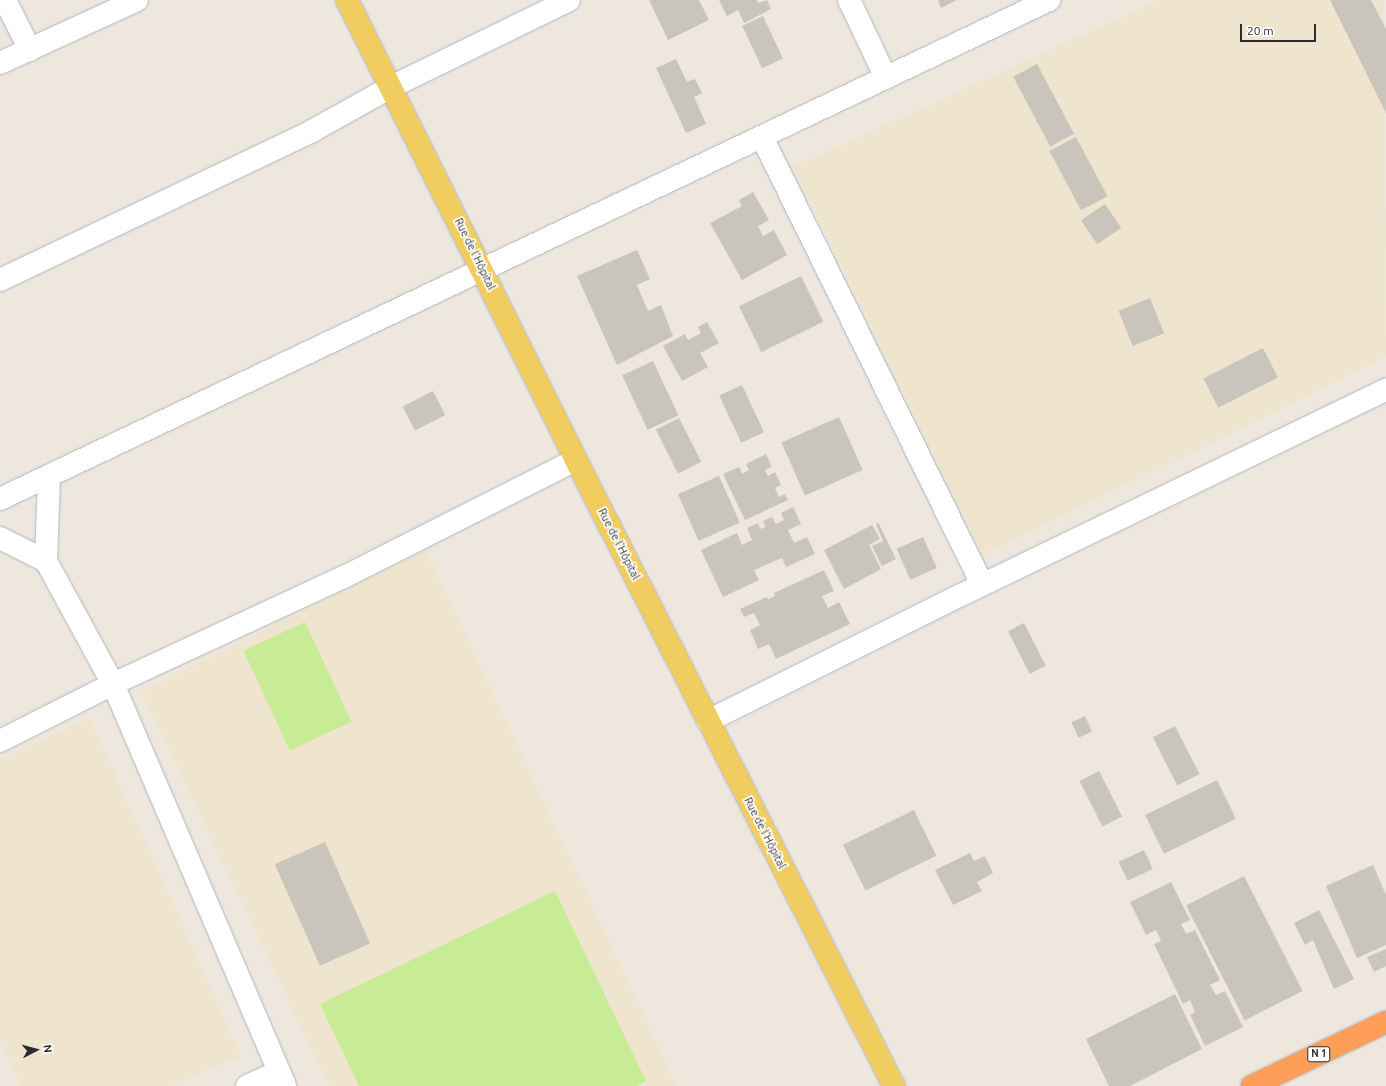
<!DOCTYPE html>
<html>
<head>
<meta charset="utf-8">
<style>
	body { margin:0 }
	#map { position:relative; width:1386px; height:1086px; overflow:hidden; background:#ede7de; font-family:Ubuntu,sans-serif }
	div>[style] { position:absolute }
	.education>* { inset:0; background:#efe4ce }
	.pitch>* { inset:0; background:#c8eb96; transform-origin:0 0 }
	.building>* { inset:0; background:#c9c5bc; transform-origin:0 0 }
	.roads { filter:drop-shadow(0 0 1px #b2b5bf) drop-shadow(0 0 1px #b2b5bf) }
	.minor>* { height:22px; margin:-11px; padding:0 11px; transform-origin:11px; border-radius:11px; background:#fff }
	.major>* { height:22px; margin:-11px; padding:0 11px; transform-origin:11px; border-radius:11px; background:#f1cd5f }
	.highway>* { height:22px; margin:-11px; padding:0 11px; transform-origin:11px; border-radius:11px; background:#ff9e58 }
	span { translate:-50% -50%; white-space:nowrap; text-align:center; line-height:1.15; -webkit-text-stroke:3.5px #fff; paint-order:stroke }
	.shield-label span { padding:1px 3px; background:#fff; border:1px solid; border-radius:3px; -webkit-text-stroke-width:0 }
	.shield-label { font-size:10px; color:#2c2c2c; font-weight:700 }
	.street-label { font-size:11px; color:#2c2c2c }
	.north { position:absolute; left:16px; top:1030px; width:40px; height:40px; -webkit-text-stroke:3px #fff; paint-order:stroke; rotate:84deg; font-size:11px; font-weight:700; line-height:16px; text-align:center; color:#2c2c2c }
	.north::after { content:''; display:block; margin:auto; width:14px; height:18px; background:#2c2c2c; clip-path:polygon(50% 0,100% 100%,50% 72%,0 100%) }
	.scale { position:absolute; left:1240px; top:24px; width:76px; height:18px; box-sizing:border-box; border:2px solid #2c2c2c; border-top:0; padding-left:5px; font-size:12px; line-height:14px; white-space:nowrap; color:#2c2c2c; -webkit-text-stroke:3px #fff; paint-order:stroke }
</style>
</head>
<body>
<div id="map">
	<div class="education">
		<div style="clip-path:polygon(1159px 0,1384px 0,1386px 357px,983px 555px,793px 167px)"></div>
		<div style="clip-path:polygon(426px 550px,677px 1086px,329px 1086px,141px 691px)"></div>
		<div style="clip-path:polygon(90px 718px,241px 1056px,170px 1086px,20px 1086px,0 1041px,0 759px)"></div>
	</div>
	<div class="pitch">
		<div style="left:305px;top:622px;width:110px;height:68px;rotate:65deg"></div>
		<div style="clip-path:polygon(555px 891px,646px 1081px,636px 1086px,359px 1086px,320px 1004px)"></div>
	</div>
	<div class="building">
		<div style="clip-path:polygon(649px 0,699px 0,709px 20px,668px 40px)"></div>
		<div style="clip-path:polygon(719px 0,757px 0,758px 3px,767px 0,771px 9px,744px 23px,738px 10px,727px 16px)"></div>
		<div style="clip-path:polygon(938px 0,957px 0,941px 8px)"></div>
		<div style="clip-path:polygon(1330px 0,1371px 0,1386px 29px,1386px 113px)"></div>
		<div style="left:763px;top:16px;width:47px;height:23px;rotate:65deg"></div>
		<div style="clip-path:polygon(676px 59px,687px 82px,695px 79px,702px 93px,694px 97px,706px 124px,686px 133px,656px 68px)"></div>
		<div style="left:1037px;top:64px;width:79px;height:27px;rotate:62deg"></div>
		<div style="left:1076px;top:137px;width:67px;height:30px;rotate:62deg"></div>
		<div style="clip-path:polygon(753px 192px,769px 220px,758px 226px,763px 236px,774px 230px,787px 255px,742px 280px,710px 223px,742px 206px,739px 200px)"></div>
		<div style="left:1105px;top:204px;width:29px;height:29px;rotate:56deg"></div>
		<div style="clip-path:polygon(637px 250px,650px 279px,637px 285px,648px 311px,661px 305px,673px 336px,617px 365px,577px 276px)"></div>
		<div style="left:801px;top:276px;width:51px;height:69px;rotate:64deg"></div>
		<div style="left:1150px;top:298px;width:38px;height:34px;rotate:68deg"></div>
		<div style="clip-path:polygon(707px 322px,719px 343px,700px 353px,708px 367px,682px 381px,663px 346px,685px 334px,688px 340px,701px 333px,698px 327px)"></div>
		<div style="left:1263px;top:348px;width:33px;height:67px;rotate:63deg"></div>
		<div style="left:653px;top:361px;width:60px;height:34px;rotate:65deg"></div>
		<div style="left:742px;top:385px;width:52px;height:25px;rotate:65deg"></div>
		<div style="left:433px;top:391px;width:27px;height:34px;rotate:63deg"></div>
		<div style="left:839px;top:417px;width:58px;height:63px;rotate:66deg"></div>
		<div style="left:679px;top:418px;width:49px;height:26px;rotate:63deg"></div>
		<div style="clip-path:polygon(766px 454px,772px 467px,765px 470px,768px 476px,775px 472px,781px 485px,775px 488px,779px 497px,785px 494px,788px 500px,745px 520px,723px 474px,739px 467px,742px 474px,749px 470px,746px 464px)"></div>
		<div style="left:719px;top:476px;width:51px;height:45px;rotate:66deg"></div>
		<div style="clip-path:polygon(793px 507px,801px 524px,788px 530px,794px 543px,807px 537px,815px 554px,786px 567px,782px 558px,754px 570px,759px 580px,723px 597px,701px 550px,737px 533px,742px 545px,752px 540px,747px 528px,758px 523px,760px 529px,766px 527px,763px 521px,772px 517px,776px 524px,784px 520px,781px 513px)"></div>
		<div style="clip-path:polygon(878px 522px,896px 559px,882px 566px,872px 546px,883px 541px,876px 524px)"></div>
		<div style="clip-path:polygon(872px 525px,880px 539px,869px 545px,881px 569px,844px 589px,824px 550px)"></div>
		<div style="left:923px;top:537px;width:34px;height:29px;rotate:66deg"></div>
		<div style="clip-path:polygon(824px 570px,834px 591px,822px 596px,828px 608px,839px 602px,850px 624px,776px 659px,769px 644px,758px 649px,750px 630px,760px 625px,754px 613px,744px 617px,740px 609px,767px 597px,768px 599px,775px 596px,774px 593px)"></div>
		<div style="left:1024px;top:623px;width:48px;height:18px;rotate:63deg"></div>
		<div style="left:1085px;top:716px;width:17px;height:15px;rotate:65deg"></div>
		<div style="left:1175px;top:726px;width:54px;height:25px;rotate:63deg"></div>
		<div style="left:1099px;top:771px;width:51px;height:22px;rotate:63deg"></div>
		<div style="left:1217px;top:780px;width:43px;height:80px;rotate:64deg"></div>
		<div style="left:914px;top:810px;width:51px;height:79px;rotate:64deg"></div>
		<div style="left:325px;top:842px;width:111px;height:55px;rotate:66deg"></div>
		<div style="left:1144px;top:850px;width:21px;height:28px;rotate:65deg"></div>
		<div style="clip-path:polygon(970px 853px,974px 861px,985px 856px,993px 873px,977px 882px,982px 891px,953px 905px,935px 870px)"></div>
		<div style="clip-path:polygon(1373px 865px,1386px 895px,1386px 945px,1357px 958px,1326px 886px)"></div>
		<div style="left:1244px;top:876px;width:129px;height:65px;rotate:63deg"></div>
		<div style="clip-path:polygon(1171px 882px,1190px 920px,1181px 924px,1186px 934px,1195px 930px,1220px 980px,1210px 985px,1216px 995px,1225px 991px,1243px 1027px,1205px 1046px,1190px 1015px,1195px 1012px,1190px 1000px,1183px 1004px,1154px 944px,1161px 941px,1156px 930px,1146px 935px,1130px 902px)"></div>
		<div style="clip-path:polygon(1319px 910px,1354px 979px,1334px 989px,1313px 940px,1305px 945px,1294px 923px)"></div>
		<div style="clip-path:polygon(1386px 949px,1386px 966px,1374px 972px,1367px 957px)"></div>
		<div style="clip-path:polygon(1175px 994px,1202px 1049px,1130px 1086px,1109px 1086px,1086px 1039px)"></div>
	</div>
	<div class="roads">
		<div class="minor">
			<div style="left:5px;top:0;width:56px;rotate:63.4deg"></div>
			<div style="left:849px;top:0;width:86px;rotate:64.6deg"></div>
			<div style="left:0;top:63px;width:151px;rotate:-24.7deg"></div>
			<div style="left:762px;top:137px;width:498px;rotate:63.8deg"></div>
			<div style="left:0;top:280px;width:346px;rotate:-25.5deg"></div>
			<div style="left:312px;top:131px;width:90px;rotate:-29.1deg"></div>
			<div style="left:391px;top:87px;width:198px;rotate:-26deg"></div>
			<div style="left:49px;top:476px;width:85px;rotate:92deg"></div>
			<div style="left:46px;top:561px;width:140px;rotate:61.4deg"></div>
			<div style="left:113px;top:684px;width:437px;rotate:66.8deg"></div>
			<div style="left:0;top:499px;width:1162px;rotate:-25.44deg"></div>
			<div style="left:0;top:538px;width:51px;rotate:26.6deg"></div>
			<div style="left:708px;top:721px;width:283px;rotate:-26.5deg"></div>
			<div style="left:961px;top:595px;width:472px;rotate:-25.8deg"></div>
			<div style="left:0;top:741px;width:127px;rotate:-26.8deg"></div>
			<div style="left:113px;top:684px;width:255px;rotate:-24.9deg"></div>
			<div style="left:344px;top:577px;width:260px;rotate:-26.8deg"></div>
			<div style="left:247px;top:1086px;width:34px;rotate:-24deg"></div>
		</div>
		<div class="major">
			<div style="left:347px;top:0;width:514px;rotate:63.53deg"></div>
			<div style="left:576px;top:460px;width:702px;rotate:63.07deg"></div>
		</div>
		<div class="highway">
			<div style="left:1252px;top:1086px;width:148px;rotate:-25.5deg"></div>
		</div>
	</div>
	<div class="shield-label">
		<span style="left:1319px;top:1054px">N 1</span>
	</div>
	<div class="street-label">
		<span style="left:475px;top:254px;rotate:64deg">Rue de l'Hôpital</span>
		<span style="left:619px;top:544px;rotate:63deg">Rue de l'Hôpital</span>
		<span style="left:765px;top:833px;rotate:63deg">Rue de l'Hôpital</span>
	</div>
	<div class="north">N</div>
	<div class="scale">20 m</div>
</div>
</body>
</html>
